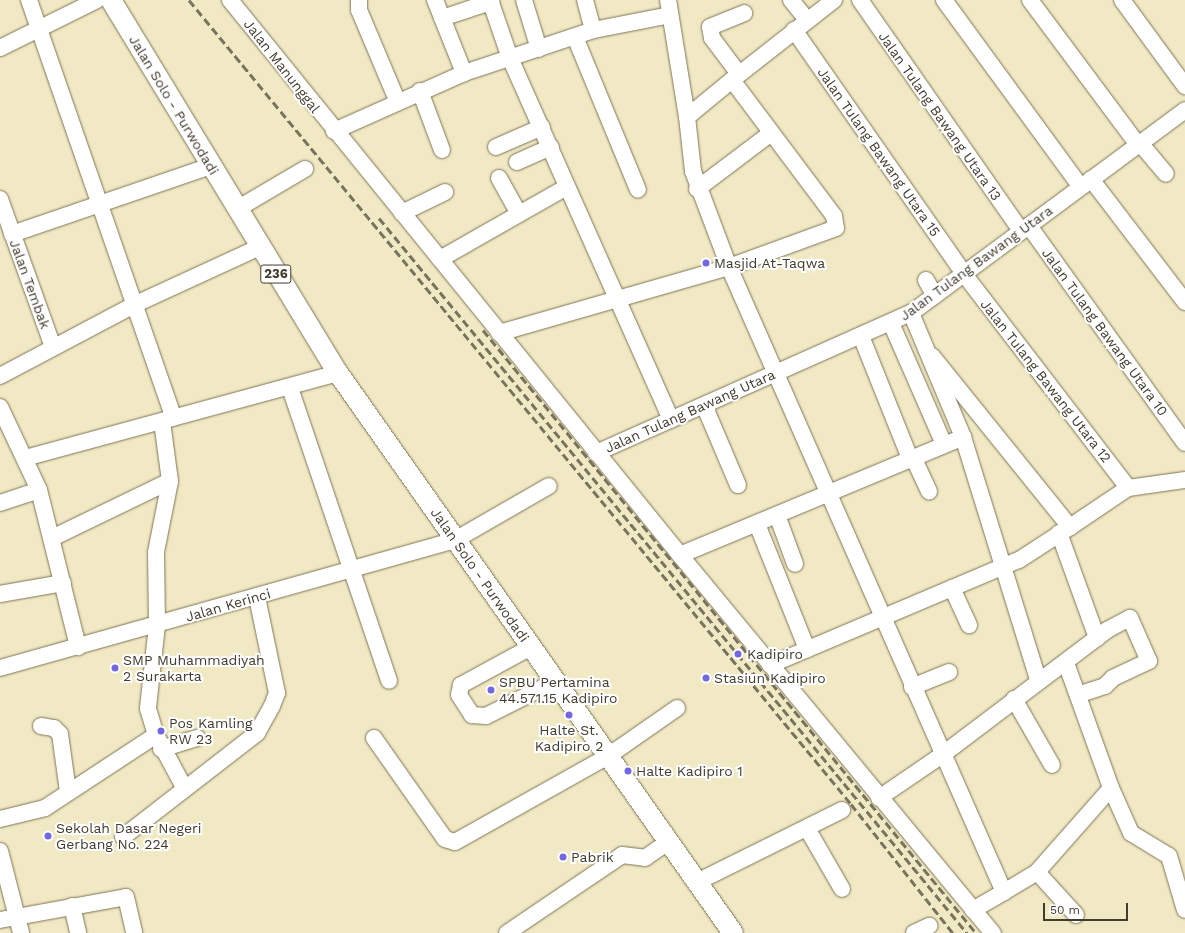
<!DOCTYPE html>
<html>
<head>
<meta charset="utf-8">
<style>
	body { margin:0 }
	#map { position:relative; width:1185px; height:933px; overflow:hidden; background:#f1e8c4; font-family:"Work Sans",sans-serif }
	div>[style] { position:absolute }
	.roads { filter:drop-shadow(0 0 1px #7d7555) drop-shadow(0 0 1px #7d7555) }
	.minor>* { height:16px; margin:-8px; padding:0 8px; transform-origin:8px; border-radius:8px; background:#fff }
	.major>* { height:20px; margin:-10px; padding:0 10px; transform-origin:10px; border-radius:10px; background:#fff }
	.rail>* { height:3px; margin-top:-1.5px; transform-origin:0; background:repeating-linear-gradient(90deg,#79735e 0 8px,transparent 0 12px) }
	.dots>* { width:11px; height:11px; translate:-50% -50%; box-sizing:border-box; border:2px solid #fff; border-radius:50% }
	span { translate:-50% -50%; white-space:nowrap; text-align:center; line-height:1.15; -webkit-text-stroke:4px #fff; paint-order:stroke }
	.shield-label span { padding:1px 3px; background:#fff; border:1px solid; border-radius:3px; -webkit-text-stroke-width:0 }
	.shield-label { font-size:13px; color:#403c2e; font-weight:700 }
	.street-label { font-size:14px; color:#403c2e }
	.poi-label { font-size:14px; color:#403c2e }
	.left { translate:0 -50%; text-align:left }
	.scale { position:absolute; left:1043px; top:903px; width:85px; height:18px; box-sizing:border-box; border:2px solid #403c2e; border-top:0; padding-left:5px; font-size:12px; line-height:14px; white-space:nowrap; color:#403c2e; -webkit-text-stroke:3px #fff; paint-order:stroke }
</style>
</head>
<body>
<div id="map">
	<div class="roads">
		<div class="minor">
			<div style="left:29px;top:0;width:442px;rotate:70.9deg"></div>
			<div style="left:230px;top:0;width:715px;rotate:50.96deg"></div>
			<div style="left:680px;top:555px;width:491px;rotate:50.4deg"></div>
			<div style="left:359px;top:0;width:10px;rotate:90deg"></div>
			<div style="left:359px;top:10px;width:98px;rotate:67.1deg"></div>
			<div style="left:435px;top:0;width:79px;rotate:68.3deg"></div>
			<div style="left:490px;top:0;width:61px;rotate:71deg"></div>
			<div style="left:510px;top:58px;width:396px;rotate:66deg"></div>
			<div style="left:524px;top:0;width:51px;rotate:73deg"></div>
			<div style="left:585px;top:0;width:31px;rotate:75deg"></div>
			<div style="left:791px;top:0;width:26px;rotate:51deg"></div>
			<div style="left:834px;top:0;width:130px;rotate:141.9deg"></div>
			<div style="left:732px;top:80px;width:170px;rotate:53.1deg"></div>
			<div style="left:834px;top:216px;width:12px;rotate:81deg"></div>
			<div style="left:836px;top:228px;width:114px;rotate:160deg"></div>
			<div style="left:729px;top:267px;width:683px;rotate:66.25deg"></div>
			<div style="left:1004px;top:892px;width:36px;rotate:150deg"></div>
			<div style="left:860px;top:0;width:282px;rotate:55.1deg"></div>
			<div style="left:944px;top:0;width:230px;rotate:53.8deg"></div>
			<div style="left:1030px;top:0;width:181px;rotate:53.3deg"></div>
			<div style="left:1122px;top:0;width:107px;rotate:53.8deg"></div>
			<div style="left:442px;top:18px;width:52px;rotate:-18.1deg"></div>
			<div style="left:794px;top:30px;width:297px;rotate:55.1deg"></div>
			<div style="left:964px;top:274px;width:270px;rotate:52.5deg"></div>
			<div style="left:575px;top:37px;width:165px;rotate:67.6deg"></div>
			<div style="left:0;top:48px;width:108px;rotate:-26.3deg"></div>
			<div style="left:739px;top:74px;width:45px;rotate:-126.9deg"></div>
			<div style="left:712px;top:38px;width:11px;rotate:-100deg"></div>
			<div style="left:710px;top:27px;width:37px;rotate:-22deg"></div>
			<div style="left:420px;top:91px;width:63px;rotate:69.6deg"></div>
			<div style="left:687px;top:117px;width:58px;rotate:-39.4deg"></div>
			<div style="left:334px;top:131px;width:142px;rotate:-24deg"></div>
			<div style="left:464px;top:73px;width:136px;rotate:-18.4deg"></div>
			<div style="left:593px;top:30px;width:78px;rotate:-11deg"></div>
			<div style="left:1140px;top:143px;width:40px;rotate:50deg"></div>
			<div style="left:496px;top:147px;width:50px;rotate:-23.5deg"></div>
			<div style="left:517px;top:162px;width:37px;rotate:-24deg"></div>
			<div style="left:499px;top:178px;width:41px;rotate:60.9deg"></div>
			<div style="left:1091px;top:179px;width:155px;rotate:52.6deg"></div>
			<div style="left:697px;top:189px;width:91px;rotate:-37deg"></div>
			<div style="left:0;top:199px;width:157px;rotate:70.3deg"></div>
			<div style="left:237px;top:209px;width:79px;rotate:-30.5deg"></div>
			<div style="left:402px;top:213px;width:48px;rotate:-26deg"></div>
			<div style="left:1029px;top:226px;width:267px;rotate:54.3deg"></div>
			<div style="left:12px;top:234px;width:210px;rotate:-18.9deg"></div>
			<div style="left:440px;top:259px;width:146px;rotate:-29.6deg"></div>
			<div style="left:926px;top:280px;width:18px;rotate:61deg"></div>
			<div style="left:911px;top:313px;width:134px;rotate:67.2deg"></div>
			<div style="left:891px;top:323px;width:130px;rotate:66.4deg"></div>
			<div style="left:499px;top:333px;width:239px;rotate:-16deg"></div>
			<div style="left:729px;top:267px;width:103px;rotate:-110.6deg"></div>
			<div style="left:693px;top:171px;width:54px;rotate:-96.3deg"></div>
			<div style="left:687px;top:117px;width:119px;rotate:-99.2deg"></div>
			<div style="left:861px;top:336px;width:129px;rotate:68.2deg"></div>
			<div style="left:932px;top:356px;width:220px;rotate:51.1deg"></div>
			<div style="left:1070px;top:527px;width:70px;rotate:-33.9deg"></div>
			<div style="left:1128px;top:488px;width:58px;rotate:-8deg"></div>
			<div style="left:0;top:376px;width:154px;rotate:-27.9deg"></div>
			<div style="left:136px;top:304px;width:136px;rotate:-24.7deg"></div>
			<div style="left:290px;top:388px;width:309px;rotate:71.3deg"></div>
			<div style="left:704px;top:405px;width:87px;rotate:67deg"></div>
			<div style="left:0;top:407px;width:92px;rotate:64.8deg"></div>
			<div style="left:39px;top:490px;width:162px;rotate:76deg"></div>
			<div style="left:596px;top:453px;width:345px;rotate:-24deg"></div>
			<div style="left:911px;top:313px;width:341px;rotate:-36.5deg"></div>
			<div style="left:913px;top:457px;width:38px;rotate:65deg"></div>
			<div style="left:25px;top:458px;width:324px;rotate:-15.2deg"></div>
			<div style="left:0;top:503px;width:41px;rotate:-18.4deg"></div>
			<div style="left:777px;top:515px;width:52px;rotate:69.8deg"></div>
			<div style="left:757px;top:524px;width:135px;rotate:68.2deg"></div>
			<div style="left:1059px;top:533px;width:112px;rotate:70.1deg"></div>
			<div style="left:52px;top:538px;width:131px;rotate:-25.8deg"></div>
			<div style="left:680px;top:555px;width:307px;rotate:-22.6deg"></div>
			<div style="left:963px;top:437px;width:254px;rotate:72.8deg"></div>
			<div style="left:952px;top:588px;width:41px;rotate:65.3deg"></div>
			<div style="left:0;top:594px;width:64px;rotate:-9.9deg"></div>
			<div style="left:531px;top:647px;width:80px;rotate:151.5deg"></div>
			<div style="left:461px;top:685px;width:10px;rotate:101deg"></div>
			<div style="left:459px;top:695px;width:24px;rotate:57deg"></div>
			<div style="left:472px;top:715px;width:14px;rotate:4deg"></div>
			<div style="left:486px;top:716px;width:78px;rotate:-26.6deg"></div>
			<div style="left:1066px;top:663px;width:133px;rotate:70.2deg"></div>
			<div style="left:1111px;top:788px;width:49px;rotate:66deg"></div>
			<div style="left:1131px;top:833px;width:44px;rotate:31.2deg"></div>
			<div style="left:1169px;top:856px;width:56px;rotate:73.5deg"></div>
			<div style="left:770px;top:665px;width:270px;rotate:-22.9deg"></div>
			<div style="left:1019px;top:560px;width:61px;rotate:-32.9deg"></div>
			<div style="left:0;top:668px;width:473px;rotate:-15.7deg"></div>
			<div style="left:455px;top:540px;width:108px;rotate:-29.9deg"></div>
			<div style="left:912px;top:687px;width:40px;rotate:-22deg"></div>
			<div style="left:1014px;top:699px;width:76px;rotate:60.1deg"></div>
			<div style="left:41px;top:726px;width:13px;rotate:9deg"></div>
			<div style="left:54px;top:728px;width:8px;rotate:45deg"></div>
			<div style="left:60px;top:734px;width:59px;rotate:82.1deg"></div>
			<div style="left:156px;top:735px;width:61px;rotate:61.8deg"></div>
			<div style="left:374px;top:738px;width:123px;rotate:54.9deg"></div>
			<div style="left:445px;top:839px;width:10px;rotate:17deg"></div>
			<div style="left:455px;top:842px;width:176px;rotate:-29.3deg"></div>
			<div style="left:608px;top:756px;width:84px;rotate:-34.8deg"></div>
			<div style="left:161px;top:749px;width:38px;rotate:-17deg"></div>
			<div style="left:879px;top:798px;width:76px;rotate:-34.3deg"></div>
			<div style="left:942px;top:755px;width:207px;rotate:-37.1deg"></div>
			<div style="left:1107px;top:630px;width:26px;rotate:-28deg"></div>
			<div style="left:1130px;top:618px;width:47px;rotate:66.2deg"></div>
			<div style="left:1149px;top:661px;width:40px;rotate:155deg"></div>
			<div style="left:1113px;top:678px;width:11px;rotate:135deg"></div>
			<div style="left:1105px;top:686px;width:28px;rotate:162deg"></div>
			<div style="left:0;top:819px;width:46px;rotate:-13.7deg"></div>
			<div style="left:45px;top:808px;width:133px;rotate:-33.3deg"></div>
			<div style="left:156px;top:735px;width:28px;rotate:-107deg"></div>
			<div style="left:148px;top:708px;width:83px;rotate:-83.8deg"></div>
			<div style="left:157px;top:625px;width:73px;rotate:-90.8deg"></div>
			<div style="left:156px;top:552px;width:72px;rotate:-78.8deg"></div>
			<div style="left:170px;top:481px;width:60px;rotate:-97.7deg"></div>
			<div style="left:808px;top:830px;width:68px;rotate:60deg"></div>
			<div style="left:123px;top:837px;width:170px;rotate:-37.8deg"></div>
			<div style="left:257px;top:733px;width:31px;rotate:-61deg"></div>
			<div style="left:272px;top:706px;width:14px;rotate:-69deg"></div>
			<div style="left:277px;top:693px;width:98px;rotate:-101.8deg"></div>
			<div style="left:0;top:851px;width:85px;rotate:75.6deg"></div>
			<div style="left:1037px;top:872px;width:58px;rotate:47.8deg"></div>
			<div style="left:697px;top:882px;width:162px;rotate:-26.4deg"></div>
			<div style="left:1004px;top:892px;width:39px;rotate:-31deg"></div>
			<div style="left:1037px;top:872px;width:112px;rotate:-48.6deg"></div>
			<div style="left:72px;top:906px;width:28px;rotate:77deg"></div>
			<div style="left:0;top:920px;width:128px;rotate:-10.3deg"></div>
			<div style="left:126px;top:897px;width:37px;rotate:77deg"></div>
			<div style="left:507px;top:933px;width:139px;rotate:-34.1deg"></div>
			<div style="left:622px;top:855px;width:23px;rotate:7deg"></div>
			<div style="left:645px;top:858px;width:29px;rotate:-35deg"></div>
			<div style="left:914px;top:933px;width:17px;rotate:-25deg"></div>
		</div>
		<div class="major">
			<div style="left:111px;top:0;width:437px;rotate:58.7deg"></div>
			<div style="left:338px;top:373px;width:685px;rotate:54.8deg"></div>
		</div>
	</div>
	<div class="rail">
		<div style="left:189px;top:0;width:1041px;rotate:50.53deg"></div>
		<div style="left:851px;top:804px;width:164px;rotate:51.7deg"></div>
		<div style="left:379px;top:218px;width:926px;rotate:50.57deg"></div>
		<div style="left:483px;top:330px;width:779px;rotate:50.73deg"></div>
	</div>
	<div class="dots">
		<div style="left:706px;top:263px;background:#7366e1"></div>
		<div style="left:738px;top:654px;background:#7366e1"></div>
		<div style="left:115px;top:668px;background:#7366e1"></div>
		<div style="left:706px;top:678px;background:#7366e1"></div>
		<div style="left:491px;top:690px;background:#7366e1"></div>
		<div style="left:569px;top:715px;background:#7366e1"></div>
		<div style="left:161px;top:731px;background:#7366e1"></div>
		<div style="left:628px;top:771px;background:#7366e1"></div>
		<div style="left:48px;top:836px;background:#7366e1"></div>
		<div style="left:563px;top:857px;background:#7366e1"></div>
	</div>
	<div class="shield-label">
		<span style="left:276px;top:274px">236</span>
	</div>
	<div class="street-label">
		<span style="left:282px;top:66px;rotate:52deg">Jalan Manunggal</span>
		<span style="left:174px;top:105px;rotate:59deg">Jalan Solo - Purwodadi</span>
		<span style="left:940px;top:116px;rotate:55deg">Jalan Tulang Bawang Utara 13</span>
		<span style="left:879px;top:152px;rotate:55deg">Jalan Tulang Bawang Utara 15</span>
		<span style="left:976px;top:263px;rotate:-36deg">Jalan Tulang Bawang Utara</span>
		<span style="left:30px;top:284px;rotate:70deg">Jalan Tembak</span>
		<span style="left:1105px;top:332px;rotate:54deg">Jalan Tulang Bawang Utara 10</span>
		<span style="left:1046px;top:381px;rotate:52deg">Jalan Tulang Bawang Utara 12</span>
		<span style="left:690px;top:411px;rotate:-24deg">Jalan Tulang Bawang Utara</span>
		<span style="left:480px;top:575px;rotate:55deg">Jalan Solo - Purwodadi</span>
		<span style="left:228px;top:605px;rotate:-16deg">Jalan Kerinci</span>
	</div>
	<div class="poi-label">
		<span class="left" style="left:714px;top:263px">Masjid At-Taqwa</span>
		<span class="left" style="left:747px;top:654px">Kadipiro</span>
		<span class="left" style="left:123px;top:668px">SMP Muhammadiyah<br>2 Surakarta</span>
		<span class="left" style="left:714px;top:678px">Stasiun Kadipiro</span>
		<span class="left" style="left:499px;top:690px">SPBU Pertamina<br>44.571.15 Kadipiro</span>
		<span class="left" style="left:169px;top:731px">Pos Kamling<br>RW 23</span>
		<span style="left:569px;top:738px">Halte St.<br>Kadipiro 2</span>
		<span class="left" style="left:636px;top:771px">Halte Kadipiro 1</span>
		<span class="left" style="left:56px;top:836px">Sekolah Dasar Negeri<br>Gerbang No. 224</span>
		<span class="left" style="left:571px;top:857px">Pabrik</span>
	</div>
	<div class="scale">50 m</div>
</div>
</body>
</html>
